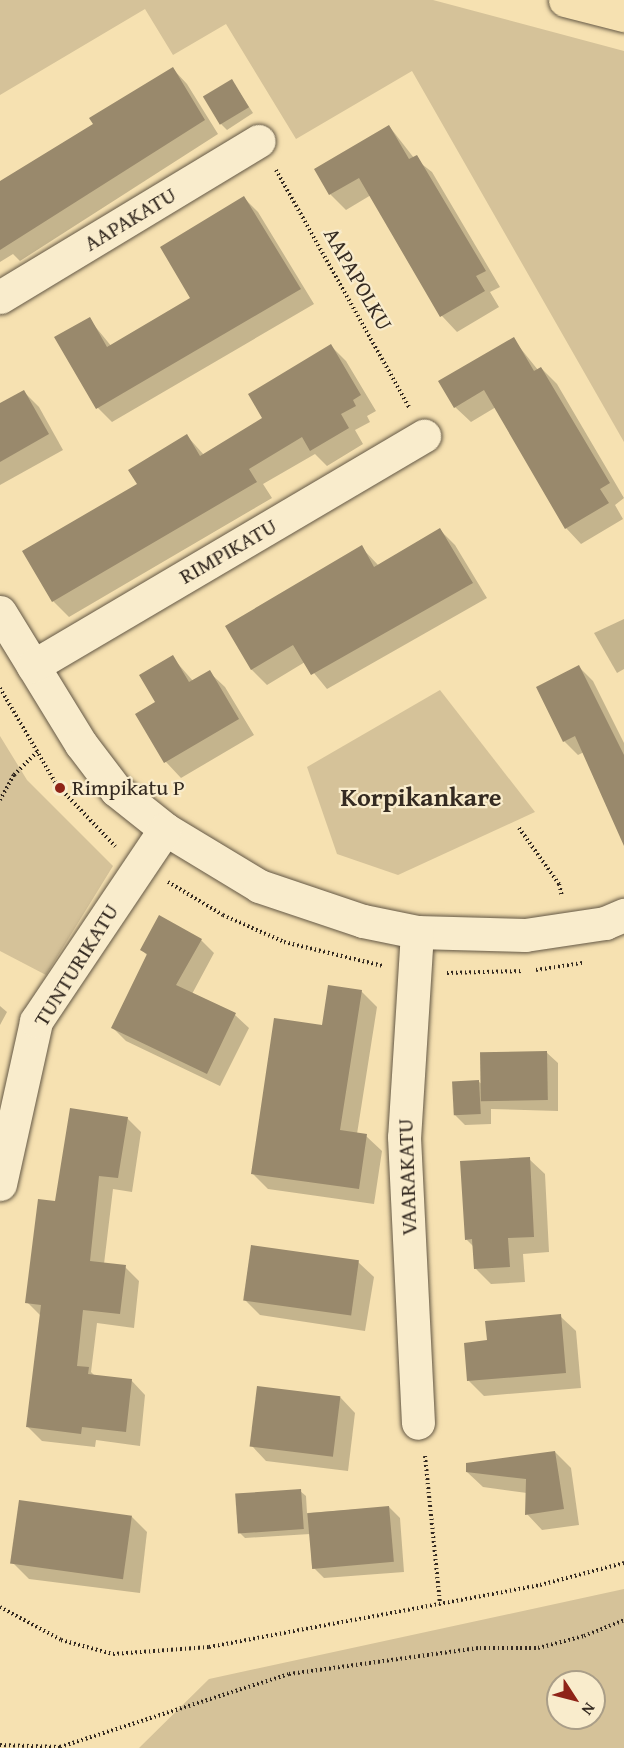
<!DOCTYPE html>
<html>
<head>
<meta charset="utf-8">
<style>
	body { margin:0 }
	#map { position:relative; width:624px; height:1748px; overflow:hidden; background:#f6e1b1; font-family:"Gentium Book Plus",serif }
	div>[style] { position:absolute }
	.green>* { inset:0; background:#d5c299 }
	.shadow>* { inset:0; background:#0003 }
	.building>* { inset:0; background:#99896c; transform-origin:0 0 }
	.path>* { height:4px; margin-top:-2px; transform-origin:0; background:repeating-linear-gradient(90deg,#342a21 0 1.5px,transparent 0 4.5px) }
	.roads { filter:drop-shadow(0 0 2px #645845) drop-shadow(0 0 2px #645845) }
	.minor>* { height:33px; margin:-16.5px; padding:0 16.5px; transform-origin:16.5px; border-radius:16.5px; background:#f9eccc }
	.major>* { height:33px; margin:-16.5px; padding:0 16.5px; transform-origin:16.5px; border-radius:16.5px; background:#f6e1b1 }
	.dots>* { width:16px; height:16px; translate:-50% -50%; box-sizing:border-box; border:3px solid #f9eccc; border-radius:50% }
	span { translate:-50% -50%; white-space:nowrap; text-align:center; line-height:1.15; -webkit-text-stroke:4.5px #f9eccc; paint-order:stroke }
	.street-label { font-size:22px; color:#342a21 }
	.poi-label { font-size:22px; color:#342a21 }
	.left { translate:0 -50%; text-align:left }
	.quarter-label { font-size:26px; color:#342a21; font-weight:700 }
	.north { position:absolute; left:546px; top:1670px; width:60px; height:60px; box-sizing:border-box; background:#f9eccc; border:2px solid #aa9e88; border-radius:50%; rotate:126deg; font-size:16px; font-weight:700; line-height:24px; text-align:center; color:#342a21 }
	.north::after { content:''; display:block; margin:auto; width:21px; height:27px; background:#8f2418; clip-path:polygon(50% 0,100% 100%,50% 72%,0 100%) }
</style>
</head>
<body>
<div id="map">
	<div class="green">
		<div style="clip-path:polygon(0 0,433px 0,624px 51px,624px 442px,412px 71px,296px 139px,226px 24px,173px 55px,145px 9px,0 95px)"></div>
		<div style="clip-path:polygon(440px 690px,535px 812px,398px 875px,337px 854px,307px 767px)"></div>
		<div style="clip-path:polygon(0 736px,27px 780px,113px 866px,46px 975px,0 951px)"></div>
		<div style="clip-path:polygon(evenodd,624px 1589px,624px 1748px,139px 1748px,209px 1679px,624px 1589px,558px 1682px,594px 1682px,594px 1718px,558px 1718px,558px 1682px)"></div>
	</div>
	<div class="shadow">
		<div style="clip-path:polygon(173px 69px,187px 84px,218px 134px,20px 261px,13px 254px,0 262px,0 182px,95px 125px)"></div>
		<div style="clip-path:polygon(232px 81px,253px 113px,227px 130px,221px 124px)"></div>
		<div style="clip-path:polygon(389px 126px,414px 158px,432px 172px,500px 287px,490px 292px,499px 307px,457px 332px,442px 316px,371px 195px,346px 210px,330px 194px)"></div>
		<div style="clip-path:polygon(244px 198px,258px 212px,314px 304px,112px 422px,98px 408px,89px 319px,112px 347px,192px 298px)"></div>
		<div style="clip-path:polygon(513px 339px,538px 370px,541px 368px,557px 384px,624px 498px,615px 505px,623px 519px,581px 544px,566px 528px,496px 407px,471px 422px,455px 407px)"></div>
		<div style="clip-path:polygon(331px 346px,346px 361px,376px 411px,367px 416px,370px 422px,355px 430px,363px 444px,327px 466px,315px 454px,263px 484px,272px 498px,69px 617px,53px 601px,139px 485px,187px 436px,204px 455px,264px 419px)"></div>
		<div style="clip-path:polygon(23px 391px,39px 407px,63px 450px,0 485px,0 405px)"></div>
		<div style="clip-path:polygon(440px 530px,455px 545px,487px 598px,327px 689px,305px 662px,267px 685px,252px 670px,227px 627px,361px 547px,379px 566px)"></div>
		<div style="clip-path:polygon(624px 619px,624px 669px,617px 673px,594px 633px)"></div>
		<div style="clip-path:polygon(172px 657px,193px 681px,209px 672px,225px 687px,254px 735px,181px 778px,166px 762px,137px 714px,157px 702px)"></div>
		<div style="clip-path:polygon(579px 667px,593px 681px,624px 743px,624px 840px,584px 752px,578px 755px,564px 741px)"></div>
		<div style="clip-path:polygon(201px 940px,214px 953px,192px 994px,235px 1015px,249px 1028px,220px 1086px,126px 1041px,113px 1028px,148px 956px,142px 950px)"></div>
		<div style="clip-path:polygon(361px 991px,377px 1007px,357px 1134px,366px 1136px,382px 1151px,374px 1204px,268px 1189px,252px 1173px,323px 1027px)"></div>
		<div style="clip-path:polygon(0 1006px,7px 1012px,0 1025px)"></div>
		<div style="clip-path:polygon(546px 1052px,558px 1063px,558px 1111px,491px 1109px,491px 1124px,465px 1125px,454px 1114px,479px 1082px,482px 1084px)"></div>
		<div style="clip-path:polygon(127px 1118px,141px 1132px,132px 1192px,113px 1189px,104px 1264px,125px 1267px,139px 1281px,134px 1328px,97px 1323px,91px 1372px,96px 1377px,131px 1380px,145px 1395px,140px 1446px,96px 1440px,95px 1447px,42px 1441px,28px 1427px,41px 1316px,27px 1302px,57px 1202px)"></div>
		<div style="clip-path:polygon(529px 1159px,545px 1174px,549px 1252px,523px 1254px,525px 1282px,491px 1284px,475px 1268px,474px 1247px,466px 1239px)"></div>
		<div style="clip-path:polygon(358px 1262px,374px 1277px,365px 1331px,260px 1315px,244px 1299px)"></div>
		<div style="clip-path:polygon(560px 1316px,576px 1331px,581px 1388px,484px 1396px,469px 1381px,488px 1342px)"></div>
		<div style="clip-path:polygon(340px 1397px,355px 1413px,348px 1471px,266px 1461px,251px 1445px)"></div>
		<div style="clip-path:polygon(555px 1452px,571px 1468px,579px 1525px,542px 1530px,527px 1514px,527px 1493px,483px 1487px,467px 1472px)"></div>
		<div style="clip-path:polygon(300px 1491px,306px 1496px,307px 1513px,389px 1507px,400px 1518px,404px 1572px,324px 1578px,312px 1566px,310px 1534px,245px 1538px,240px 1533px)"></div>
		<div style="clip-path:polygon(131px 1516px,147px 1532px,140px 1593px,29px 1579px,13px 1563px)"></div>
	</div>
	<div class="building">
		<div style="clip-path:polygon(173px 67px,205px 120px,0 250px,0 181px,93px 124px,89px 118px)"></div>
		<div style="left:232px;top:79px;width:33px;height:34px;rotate:59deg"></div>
		<div style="clip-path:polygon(389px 125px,409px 159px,417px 155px,486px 271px,476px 276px,485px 291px,440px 317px,359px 178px,329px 195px,314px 169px)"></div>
		<div style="clip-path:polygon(244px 196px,301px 289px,96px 409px,54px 337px,90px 317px,107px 347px,190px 298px,160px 247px)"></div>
		<div style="clip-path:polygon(514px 337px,534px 371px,541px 367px,610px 483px,600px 489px,609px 503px,565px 529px,484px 390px,454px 408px,438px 381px)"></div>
		<div style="clip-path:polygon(331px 344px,361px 395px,353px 400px,356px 406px,341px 414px,349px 428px,310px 451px,302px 437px,249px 469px,257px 482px,52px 602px,22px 551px,137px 484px,128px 470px,187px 434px,200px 456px,262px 418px,248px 394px)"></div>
		<div style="clip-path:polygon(24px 390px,49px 434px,0 462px,0 403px)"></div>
		<div style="clip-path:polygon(440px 528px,473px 583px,311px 675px,293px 645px,251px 670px,225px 626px,362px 545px,374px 567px)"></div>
		<div style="clip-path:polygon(173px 655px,189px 682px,210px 670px,239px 719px,164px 763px,135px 714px,155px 702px,139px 675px)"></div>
		<div style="clip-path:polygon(579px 665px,624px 755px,624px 846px,575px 736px,563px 742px,536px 687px)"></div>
		<div style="clip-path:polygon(159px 915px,202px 939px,176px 985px,236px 1013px,207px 1074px,111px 1028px,147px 954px,140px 950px)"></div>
		<div style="clip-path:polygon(328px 985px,362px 990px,340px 1130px,367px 1134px,359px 1189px,251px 1174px,274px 1018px,322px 1025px)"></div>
		<div style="left:547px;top:1051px;width:49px;height:67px;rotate:89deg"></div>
		<div style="left:479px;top:1080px;width:34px;height:27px;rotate:87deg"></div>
		<div style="clip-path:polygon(70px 1108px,128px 1117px,118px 1178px,99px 1176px,90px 1261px,126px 1265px,120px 1314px,83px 1310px,77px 1366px,89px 1367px,88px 1374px,132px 1379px,126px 1432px,82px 1427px,81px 1434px,26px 1427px,41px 1305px,25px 1303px,38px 1199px,55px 1201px)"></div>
		<div style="clip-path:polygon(530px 1157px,534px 1237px,508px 1238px,510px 1267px,474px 1269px,472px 1239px,465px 1240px,460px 1161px)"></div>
		<div style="left:251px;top:1245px;width:109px;height:56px;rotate:8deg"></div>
		<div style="clip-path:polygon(561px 1314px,566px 1373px,467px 1381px,464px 1343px,487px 1340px,485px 1321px)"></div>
		<div style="left:257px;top:1386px;width:84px;height:61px;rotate:7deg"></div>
		<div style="clip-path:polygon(555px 1451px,564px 1509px,525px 1515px,526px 1479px,466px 1472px,466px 1463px)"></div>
		<div style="left:301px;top:1489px;width:40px;height:66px;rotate:86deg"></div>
		<div style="left:19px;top:1500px;width:114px;height:64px;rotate:8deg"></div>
		<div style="left:389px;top:1506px;width:56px;height:82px;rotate:85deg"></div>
	</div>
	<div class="path">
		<div style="left:276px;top:170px;width:272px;rotate:60.7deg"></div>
		<div style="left:0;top:688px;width:111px;rotate:59.7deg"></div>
		<div style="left:56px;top:784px;width:86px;rotate:46.4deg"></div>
		<div style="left:0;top:800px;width:29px;rotate:-61deg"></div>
		<div style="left:14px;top:775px;width:33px;rotate:-45deg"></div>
		<div style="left:519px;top:828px;width:69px;rotate:54.5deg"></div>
		<div style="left:559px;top:884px;width:12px;rotate:76deg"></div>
		<div style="left:168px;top:882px;width:64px;rotate:31deg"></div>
		<div style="left:223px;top:915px;width:67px;rotate:23.9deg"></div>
		<div style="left:284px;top:942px;width:102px;rotate:13.6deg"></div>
		<div style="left:536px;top:970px;width:47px;rotate:-8.7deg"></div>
		<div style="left:447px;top:973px;width:76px;rotate:-1.5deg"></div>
		<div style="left:425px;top:1456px;width:149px;rotate:84.2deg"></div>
		<div style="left:0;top:1607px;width:69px;rotate:28.4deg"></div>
		<div style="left:61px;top:1640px;width:54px;rotate:15.1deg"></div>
		<div style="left:113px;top:1654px;width:96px;rotate:-4.2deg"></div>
		<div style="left:209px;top:1647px;width:337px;rotate:-10.6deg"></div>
		<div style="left:540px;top:1585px;width:87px;rotate:-14.7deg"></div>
		<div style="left:0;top:1745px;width:60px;rotate:1.9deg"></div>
		<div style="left:60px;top:1747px;width:240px;rotate:-17.7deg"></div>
		<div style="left:289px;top:1674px;width:193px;rotate:-7.8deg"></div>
		<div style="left:480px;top:1648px;width:58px"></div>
		<div style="left:538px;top:1648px;width:48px;rotate:-14.6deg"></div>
		<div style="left:584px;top:1636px;width:43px;rotate:-21.8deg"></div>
	</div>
	<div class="roads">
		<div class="minor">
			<div style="left:0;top:297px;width:302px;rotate:-31.1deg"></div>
			<div style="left:0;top:612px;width:155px;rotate:58.5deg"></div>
			<div style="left:81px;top:744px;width:58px;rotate:52.7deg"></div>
			<div style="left:116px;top:790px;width:63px;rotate:38.5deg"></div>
			<div style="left:165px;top:829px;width:110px;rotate:31.2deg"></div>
			<div style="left:259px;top:886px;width:110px;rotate:18.6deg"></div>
			<div style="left:363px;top:921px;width:55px;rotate:11.5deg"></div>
			<div style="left:417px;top:932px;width:108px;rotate:1.6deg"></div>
			<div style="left:525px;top:935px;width:81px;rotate:-8.5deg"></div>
			<div style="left:605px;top:923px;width:21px;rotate:-23deg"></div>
			<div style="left:33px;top:666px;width:454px;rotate:-30.5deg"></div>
			<div style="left:417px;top:932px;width:205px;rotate:93.6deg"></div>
			<div style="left:404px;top:1137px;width:286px;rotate:87.2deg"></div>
			<div style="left:0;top:1184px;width:167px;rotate:-77.5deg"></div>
			<div style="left:36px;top:1021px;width:231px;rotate:-56.1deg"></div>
		</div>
		<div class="major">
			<div style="left:565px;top:0;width:61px;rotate:14.3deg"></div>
		</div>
	</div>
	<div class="dots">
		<div style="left:60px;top:788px;background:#8f2418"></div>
	</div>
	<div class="street-label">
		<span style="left:130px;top:219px;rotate:-31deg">AAPAKATU</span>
		<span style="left:358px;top:279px;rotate:60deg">AAPAPOLKU</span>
		<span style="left:228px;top:551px;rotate:-30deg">RIMPIKATU</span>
		<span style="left:76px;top:965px;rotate:-58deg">TUNTURIKATU</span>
		<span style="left:407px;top:1177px;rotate:-92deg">VAARAKATU</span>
	</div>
	<div class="poi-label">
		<span class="left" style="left:72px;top:788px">Rimpikatu P</span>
	</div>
	<div class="quarter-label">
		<span style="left:421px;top:797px">Korpikankare</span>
	</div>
	<div class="north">N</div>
</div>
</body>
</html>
